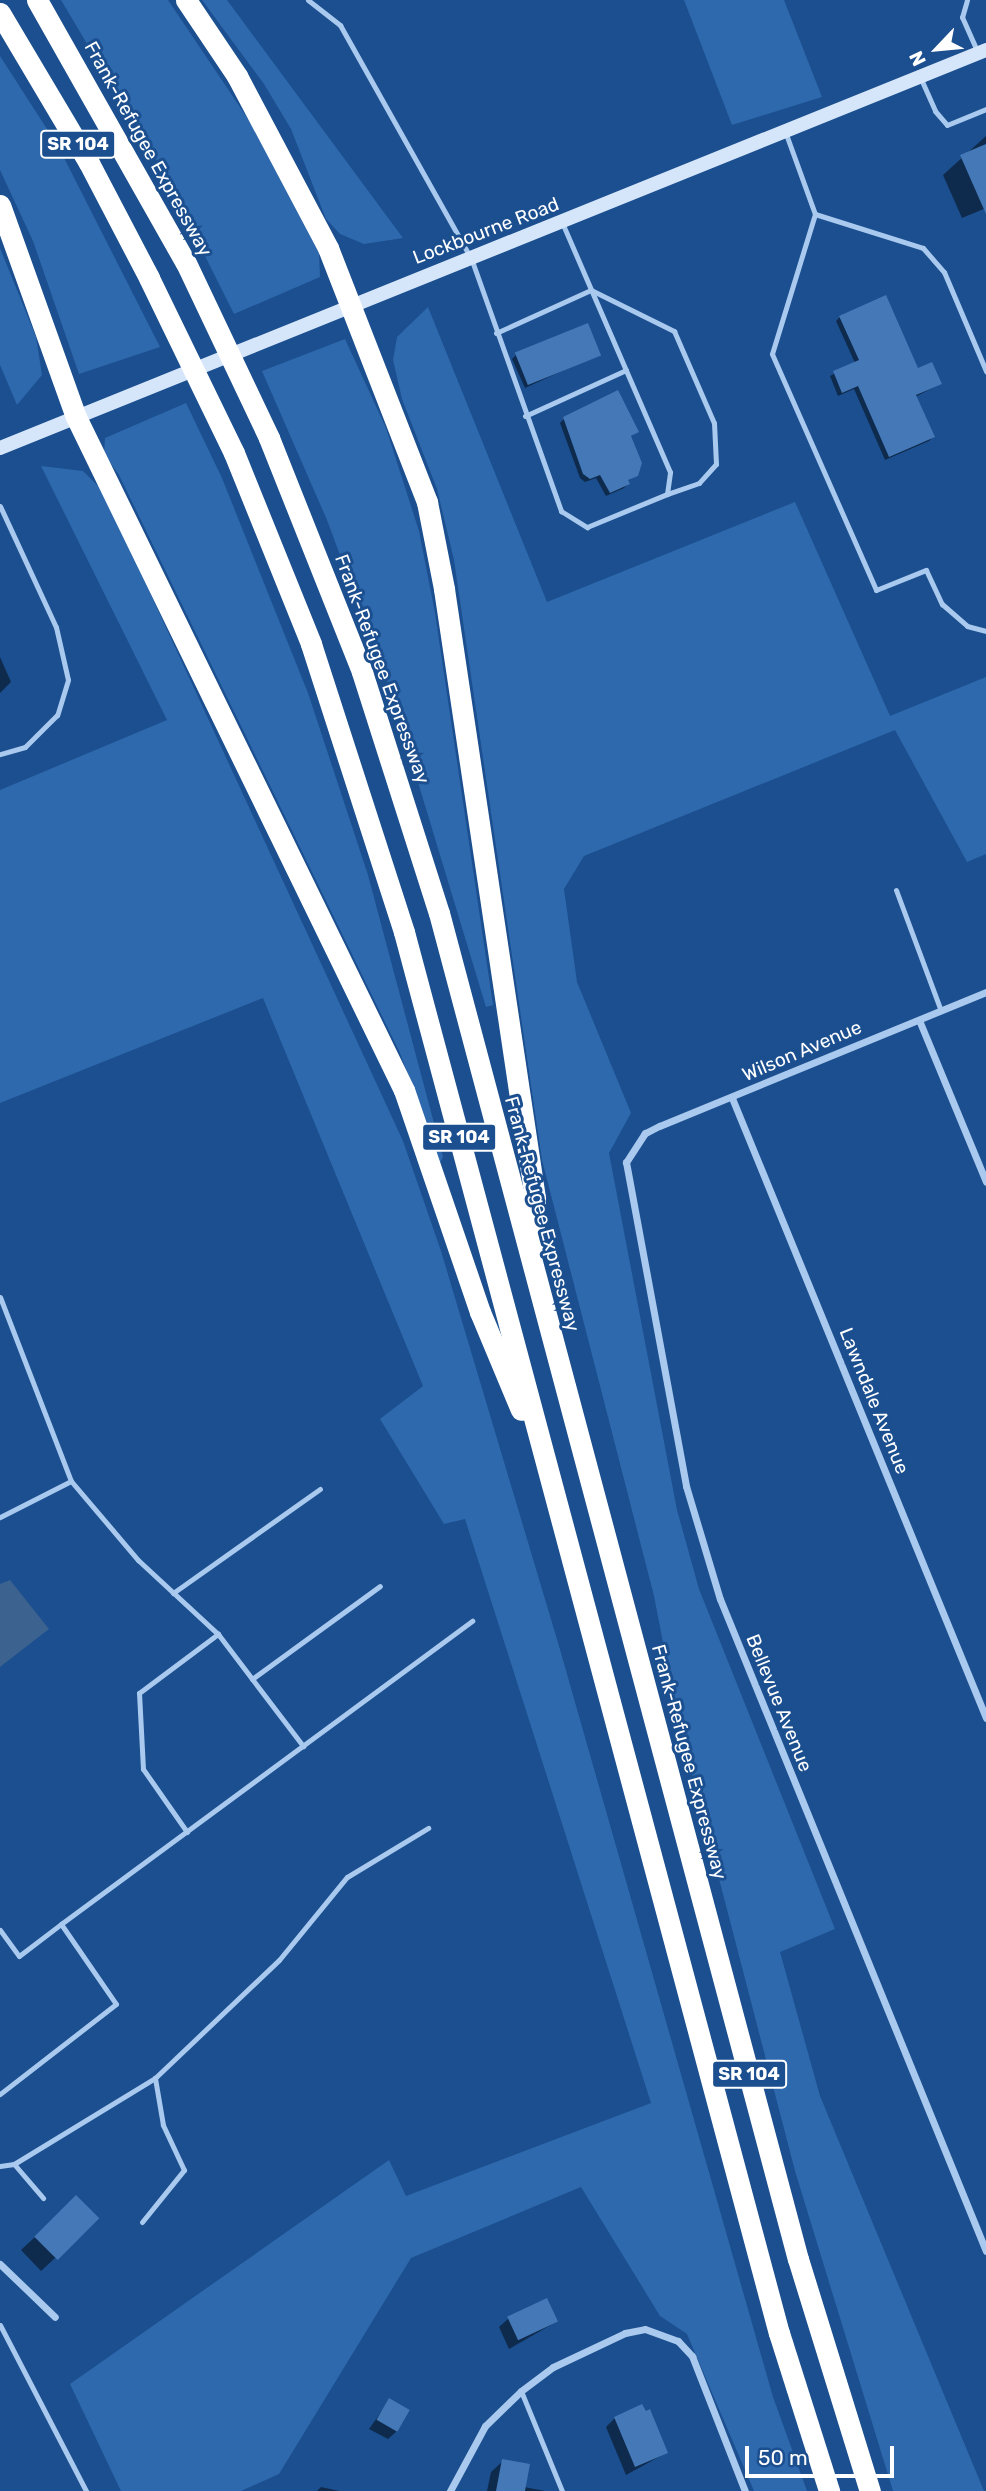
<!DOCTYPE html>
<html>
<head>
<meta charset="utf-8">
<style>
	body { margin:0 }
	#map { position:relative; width:986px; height:2491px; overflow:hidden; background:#1b4f8f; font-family:Rubik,sans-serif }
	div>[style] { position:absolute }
	.green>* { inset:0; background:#2e69ad }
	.water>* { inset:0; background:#3c6290 }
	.shadow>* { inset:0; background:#0007 }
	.building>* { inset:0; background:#4478b7; transform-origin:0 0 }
	.lane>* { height:5px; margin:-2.5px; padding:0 2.5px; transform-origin:2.5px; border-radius:2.5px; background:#a9c9ee }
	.street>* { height:7px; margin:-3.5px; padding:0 3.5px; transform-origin:3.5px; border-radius:3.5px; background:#a9c9ee }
	.secondary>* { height:14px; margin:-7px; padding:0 7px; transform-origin:7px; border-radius:7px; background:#d6e6fa }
	.highway>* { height:21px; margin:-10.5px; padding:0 10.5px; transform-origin:10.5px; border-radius:10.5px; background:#fff }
	.highway-bridge>* { height:21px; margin:-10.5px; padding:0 10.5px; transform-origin:10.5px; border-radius:10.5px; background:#fff }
	span { translate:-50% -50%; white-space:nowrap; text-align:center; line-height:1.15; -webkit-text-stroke:6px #1b4f8f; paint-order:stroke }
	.shield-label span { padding:2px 5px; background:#1b4f8f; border:2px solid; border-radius:5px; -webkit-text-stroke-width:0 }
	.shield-label { font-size:18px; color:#fff; font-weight:700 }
	.street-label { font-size:19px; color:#fff }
	.north { position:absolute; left:902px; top:14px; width:70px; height:70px; -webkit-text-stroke:5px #1b4f8f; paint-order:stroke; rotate:244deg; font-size:19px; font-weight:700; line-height:28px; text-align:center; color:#fff }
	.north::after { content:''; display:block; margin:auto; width:24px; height:32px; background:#fff; clip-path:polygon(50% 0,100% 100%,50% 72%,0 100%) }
	.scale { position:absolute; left:745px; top:2446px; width:149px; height:32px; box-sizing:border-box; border:4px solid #fff; border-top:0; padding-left:9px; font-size:21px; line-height:24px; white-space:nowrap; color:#fff; -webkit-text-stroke:5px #1b4f8f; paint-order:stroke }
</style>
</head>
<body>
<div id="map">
	<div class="green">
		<div style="clip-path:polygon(61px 0,168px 0,250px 122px,319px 253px,320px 277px,234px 314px,162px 170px)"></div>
		<div style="clip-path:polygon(202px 0,227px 0,403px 238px,364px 244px,340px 234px,326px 219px,291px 129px,264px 84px)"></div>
		<div style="clip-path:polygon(684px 0,784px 0,822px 97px,732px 125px)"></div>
		<div style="clip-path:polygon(0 56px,58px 146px,160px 347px,79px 374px,33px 241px,0 170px)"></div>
		<div style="clip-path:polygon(0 248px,36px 337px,42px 375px,17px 405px,0 365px)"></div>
		<div style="clip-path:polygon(428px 307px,547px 602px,795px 502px,890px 716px,986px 677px,986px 854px,967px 862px,895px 730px,584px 856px,564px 889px,577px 982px,631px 1113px,609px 1153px,677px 1510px,699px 1589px,835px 1929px,780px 1952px,820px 2096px,984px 2491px,893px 2491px,795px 2171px,679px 1725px,654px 1596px,542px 1160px,454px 560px,437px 489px,402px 399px,393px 360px,397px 337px)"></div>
		<div style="clip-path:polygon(345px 339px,386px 428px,419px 531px,435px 613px,493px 1005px,486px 1007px,391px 693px,327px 520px,262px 371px)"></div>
		<div style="clip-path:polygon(186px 403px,222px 478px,308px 693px,368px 875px,443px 1157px,440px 1163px,400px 1053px,119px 475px,104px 454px,105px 438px)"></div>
		<div style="clip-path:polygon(41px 466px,83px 471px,103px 491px,403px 1141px,441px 1251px,559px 1646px,773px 2397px,807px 2491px,754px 2491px,687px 2334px,660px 2316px,581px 2187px,411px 2258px,279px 2474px,241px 2491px,121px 2491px,70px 2384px,389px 2160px,406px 2196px,651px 2103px,465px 1519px,444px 1524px,380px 1419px,423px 1386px,263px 998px,0 1103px,0 790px,167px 720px)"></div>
	</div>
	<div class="water">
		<div style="clip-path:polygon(10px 1580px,49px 1629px,0 1667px,0 1584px)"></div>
	</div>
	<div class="shadow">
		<div style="clip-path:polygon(986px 136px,986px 208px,962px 218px,943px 175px)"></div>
		<div style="clip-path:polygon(840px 317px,940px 384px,915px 397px,933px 437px,929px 441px,885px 460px,854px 389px,838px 396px,830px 376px,855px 363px,836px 321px)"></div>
		<div style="clip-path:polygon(599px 354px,525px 388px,512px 359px,516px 355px)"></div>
		<div style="clip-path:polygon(564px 419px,637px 432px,630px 437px,620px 481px,628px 484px,624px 488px,606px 496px,596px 478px,585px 482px,580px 478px,560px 423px)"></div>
		<div style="clip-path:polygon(0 657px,11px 682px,0 693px)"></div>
		<div style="clip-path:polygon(83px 2232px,41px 2271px,21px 2250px,35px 2237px)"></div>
		<div style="clip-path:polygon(508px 2319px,556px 2322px,509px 2349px,499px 2327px)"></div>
		<div style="clip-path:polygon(389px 2401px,397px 2431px,388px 2439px,369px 2429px)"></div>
		<div style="clip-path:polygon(645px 2413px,666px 2453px,626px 2475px,606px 2427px,615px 2418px)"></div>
		<div style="clip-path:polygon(503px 2461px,524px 2487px,545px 2491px,487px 2491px,491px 2472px)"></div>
		<div style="clip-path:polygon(321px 2487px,339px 2491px,317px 2491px)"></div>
	</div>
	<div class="building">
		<div style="clip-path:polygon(986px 144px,986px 214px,960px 155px)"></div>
		<div style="clip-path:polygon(886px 295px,918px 368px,932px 362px,942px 384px,916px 395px,935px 437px,889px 457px,858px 386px,842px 393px,833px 371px,859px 360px,839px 316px)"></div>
		<div style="left:588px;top:323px;width:35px;height:79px;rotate:68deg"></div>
		<div style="clip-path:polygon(618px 390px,639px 432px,631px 436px,642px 463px,638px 476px,628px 480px,630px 484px,610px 493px,600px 475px,590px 479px,583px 474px,563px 417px)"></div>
		<div style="left:76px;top:2195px;width:33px;height:59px;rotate:45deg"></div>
		<div style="left:547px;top:2298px;width:26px;height:44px;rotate:65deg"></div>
		<div style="left:389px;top:2398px;width:24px;height:25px;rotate:30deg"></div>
		<div style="clip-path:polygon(642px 2404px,646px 2411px,650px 2409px,668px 2453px,635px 2467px,614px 2417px)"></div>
		<div style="clip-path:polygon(502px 2459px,530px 2464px,525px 2491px,496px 2491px)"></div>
	</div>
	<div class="lane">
		<div style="left:308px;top:0;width:41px;rotate:38deg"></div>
		<div style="left:340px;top:25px;width:267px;rotate:60.7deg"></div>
		<div style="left:471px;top:258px;width:269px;rotate:70.4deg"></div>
		<div style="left:561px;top:511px;width:31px;rotate:32deg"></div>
		<div style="left:587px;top:527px;width:87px;rotate:-22.4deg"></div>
		<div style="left:667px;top:494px;width:22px;rotate:-82deg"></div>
		<div style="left:670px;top:472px;width:272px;rotate:-113.4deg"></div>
		<div style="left:967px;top:0;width:18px;rotate:106deg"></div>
		<div style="left:962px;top:17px;width:39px;rotate:66deg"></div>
		<div style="left:921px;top:79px;width:35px;rotate:66deg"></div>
		<div style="left:935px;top:111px;width:18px;rotate:49deg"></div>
		<div style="left:947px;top:125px;width:42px;rotate:-22.3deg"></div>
		<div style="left:786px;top:134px;width:85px;rotate:70.1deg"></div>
		<div style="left:815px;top:214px;width:146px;rotate:107.1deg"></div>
		<div style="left:772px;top:354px;width:258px;rotate:66.2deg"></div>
		<div style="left:876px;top:590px;width:54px;rotate:-21.8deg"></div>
		<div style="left:926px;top:570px;width:38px;rotate:65deg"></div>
		<div style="left:942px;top:604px;width:33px;rotate:41deg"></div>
		<div style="left:967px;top:626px;width:20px;rotate:15deg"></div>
		<div style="left:815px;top:214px;width:113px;rotate:17.5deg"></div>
		<div style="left:923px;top:248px;width:32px;rotate:49deg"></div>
		<div style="left:944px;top:272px;width:108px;rotate:67deg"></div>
		<div style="left:496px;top:333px;width:104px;rotate:-24.4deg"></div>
		<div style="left:591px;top:290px;width:93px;rotate:26.3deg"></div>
		<div style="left:674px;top:331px;width:100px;rotate:66.5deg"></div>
		<div style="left:714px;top:423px;width:41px;rotate:87.2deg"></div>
		<div style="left:716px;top:464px;width:25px;rotate:132deg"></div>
		<div style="left:699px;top:483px;width:34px;rotate:161deg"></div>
		<div style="left:525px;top:416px;width:111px;rotate:-24.5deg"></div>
		<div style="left:0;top:506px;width:133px;rotate:65.2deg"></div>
		<div style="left:56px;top:627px;width:54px;rotate:77.2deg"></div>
		<div style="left:68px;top:680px;width:37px;rotate:107deg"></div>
		<div style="left:57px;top:715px;width:45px;rotate:135deg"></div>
		<div style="left:25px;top:747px;width:26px;rotate:164deg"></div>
		<div style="left:896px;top:890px;width:129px;rotate:69.6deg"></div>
		<div style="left:0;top:1297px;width:197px;rotate:68.9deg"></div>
		<div style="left:71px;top:1481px;width:80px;rotate:153.1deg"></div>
		<div style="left:71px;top:1481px;width:104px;rotate:49.7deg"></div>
		<div style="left:138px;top:1560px;width:109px;rotate:42.8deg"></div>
		<div style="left:218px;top:1634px;width:141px;rotate:52.8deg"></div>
		<div style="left:173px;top:1593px;width:180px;rotate:-35.3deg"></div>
		<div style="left:252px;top:1679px;width:158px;rotate:-36deg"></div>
		<div style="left:187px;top:1832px;width:77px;rotate:-124.9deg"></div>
		<div style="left:143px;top:1769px;width:76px;rotate:-93deg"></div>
		<div style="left:139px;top:1693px;width:99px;rotate:-36.8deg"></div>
		<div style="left:61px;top:1924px;width:511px;rotate:-36.4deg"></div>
		<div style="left:0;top:1930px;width:32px;rotate:54deg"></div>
		<div style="left:19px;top:1956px;width:53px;rotate:-37.3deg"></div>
		<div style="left:61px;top:1924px;width:97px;rotate:55.5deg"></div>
		<div style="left:116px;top:2004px;width:147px;rotate:142.2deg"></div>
		<div style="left:14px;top:2164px;width:165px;rotate:-31.4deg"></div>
		<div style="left:155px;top:2078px;width:171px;rotate:-43.6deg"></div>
		<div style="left:279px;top:1960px;width:107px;rotate:-50.7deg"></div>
		<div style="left:347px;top:1877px;width:95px;rotate:-31.2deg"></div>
		<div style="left:0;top:2166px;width:14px;rotate:-8deg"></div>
		<div style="left:14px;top:2164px;width:45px;rotate:49.5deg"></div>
		<div style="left:142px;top:2222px;width:67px;rotate:-51.1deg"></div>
		<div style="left:184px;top:2170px;width:50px;rotate:-115deg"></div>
		<div style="left:163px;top:2125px;width:48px;rotate:-99.7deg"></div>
		<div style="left:0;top:2325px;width:187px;rotate:62.6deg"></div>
		<div style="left:521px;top:2391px;width:108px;rotate:67.7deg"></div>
	</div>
	<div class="street">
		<div style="left:986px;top:992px;width:353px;rotate:157.7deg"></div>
		<div style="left:659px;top:1126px;width:16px;rotate:153deg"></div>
		<div style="left:645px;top:1133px;width:35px;rotate:123deg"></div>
		<div style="left:626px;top:1162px;width:330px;rotate:79.5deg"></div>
		<div style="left:686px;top:1486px;width:118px;rotate:73.3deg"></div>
		<div style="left:720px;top:1599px;width:704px;rotate:67.81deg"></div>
		<div style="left:919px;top:1020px;width:175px;rotate:67.5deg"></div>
		<div style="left:732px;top:1098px;width:670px;rotate:67.72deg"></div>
		<div style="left:0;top:2264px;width:76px;rotate:43.9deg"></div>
		<div style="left:450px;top:2491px;width:74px;rotate:-61.7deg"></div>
		<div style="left:485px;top:2426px;width:50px;rotate:-44.2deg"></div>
		<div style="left:521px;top:2391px;width:40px;rotate:-37deg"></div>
		<div style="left:553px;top:2367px;width:80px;rotate:-25.3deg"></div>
		<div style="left:625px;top:2333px;width:20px;rotate:-11deg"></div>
		<div style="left:645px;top:2329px;width:35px;rotate:20deg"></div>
		<div style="left:678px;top:2341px;width:21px;rotate:47deg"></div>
		<div style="left:692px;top:2356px;width:145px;rotate:68.6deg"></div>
	</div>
	<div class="secondary">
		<div style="left:0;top:448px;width:1063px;rotate:-21.98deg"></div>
	</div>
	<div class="highway">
		<div style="left:37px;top:0;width:302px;rotate:60.5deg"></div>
		<div style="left:186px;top:0;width:92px;rotate:56.1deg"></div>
		<div style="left:237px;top:76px;width:195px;rotate:62.1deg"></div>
		<div style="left:328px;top:248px;width:273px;rotate:68.7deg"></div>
		<div style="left:427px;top:502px;width:89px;rotate:78.9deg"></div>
		<div style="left:444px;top:589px;width:616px;rotate:81.5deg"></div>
		<div style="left:535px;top:1198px;width:50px;rotate:92.3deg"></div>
		<div style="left:0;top:13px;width:174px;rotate:59.3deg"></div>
		<div style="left:89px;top:163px;width:130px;rotate:62.4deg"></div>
		<div style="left:0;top:205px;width:225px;rotate:70.3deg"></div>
		<div style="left:76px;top:417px;width:749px;rotate:64.02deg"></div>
		<div style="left:404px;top:1090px;width:235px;rotate:71.1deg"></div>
		<div style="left:480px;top:1312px;width:106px;rotate:67.3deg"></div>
		<div style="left:269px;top:438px;width:252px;rotate:68.3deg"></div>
		<div style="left:362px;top:672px;width:253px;rotate:72.3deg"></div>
		<div style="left:439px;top:913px;width:1393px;rotate:75.07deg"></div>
		<div style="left:798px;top:2259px;width:243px;rotate:72.8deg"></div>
		<div style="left:234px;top:453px;width:206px;rotate:68deg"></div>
		<div style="left:311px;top:644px;width:303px;rotate:72.1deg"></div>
		<div style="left:404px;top:932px;width:1450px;rotate:75.02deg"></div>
		<div style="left:779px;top:2333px;width:166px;rotate:72.4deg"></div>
	</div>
	<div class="highway-bridge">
		<div style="left:186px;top:263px;width:194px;rotate:64.6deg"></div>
		<div style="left:149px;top:278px;width:195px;rotate:64.1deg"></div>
	</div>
	<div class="shield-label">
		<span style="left:78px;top:144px">SR 104</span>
		<span style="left:459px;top:1137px">SR 104</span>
		<span style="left:749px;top:2074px">SR 104</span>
	</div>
	<div class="street-label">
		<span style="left:148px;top:149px;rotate:61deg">Frank-Refugee Expressway</span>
		<span style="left:486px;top:231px;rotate:-21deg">Lockbourne Road</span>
		<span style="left:382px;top:669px;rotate:70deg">Frank-Refugee Expressway</span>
		<span style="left:802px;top:1051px;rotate:-23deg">Wilson Avenue</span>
		<span style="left:542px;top:1214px;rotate:75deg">Frank-Refugee Expressway</span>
		<span style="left:874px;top:1401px;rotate:68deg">Lawndale Avenue</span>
		<span style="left:779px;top:1703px;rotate:68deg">Bellevue Avenue</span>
		<span style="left:689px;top:1762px;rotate:75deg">Frank-Refugee Expressway</span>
	</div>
	<div class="north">N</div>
	<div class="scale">50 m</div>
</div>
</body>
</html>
